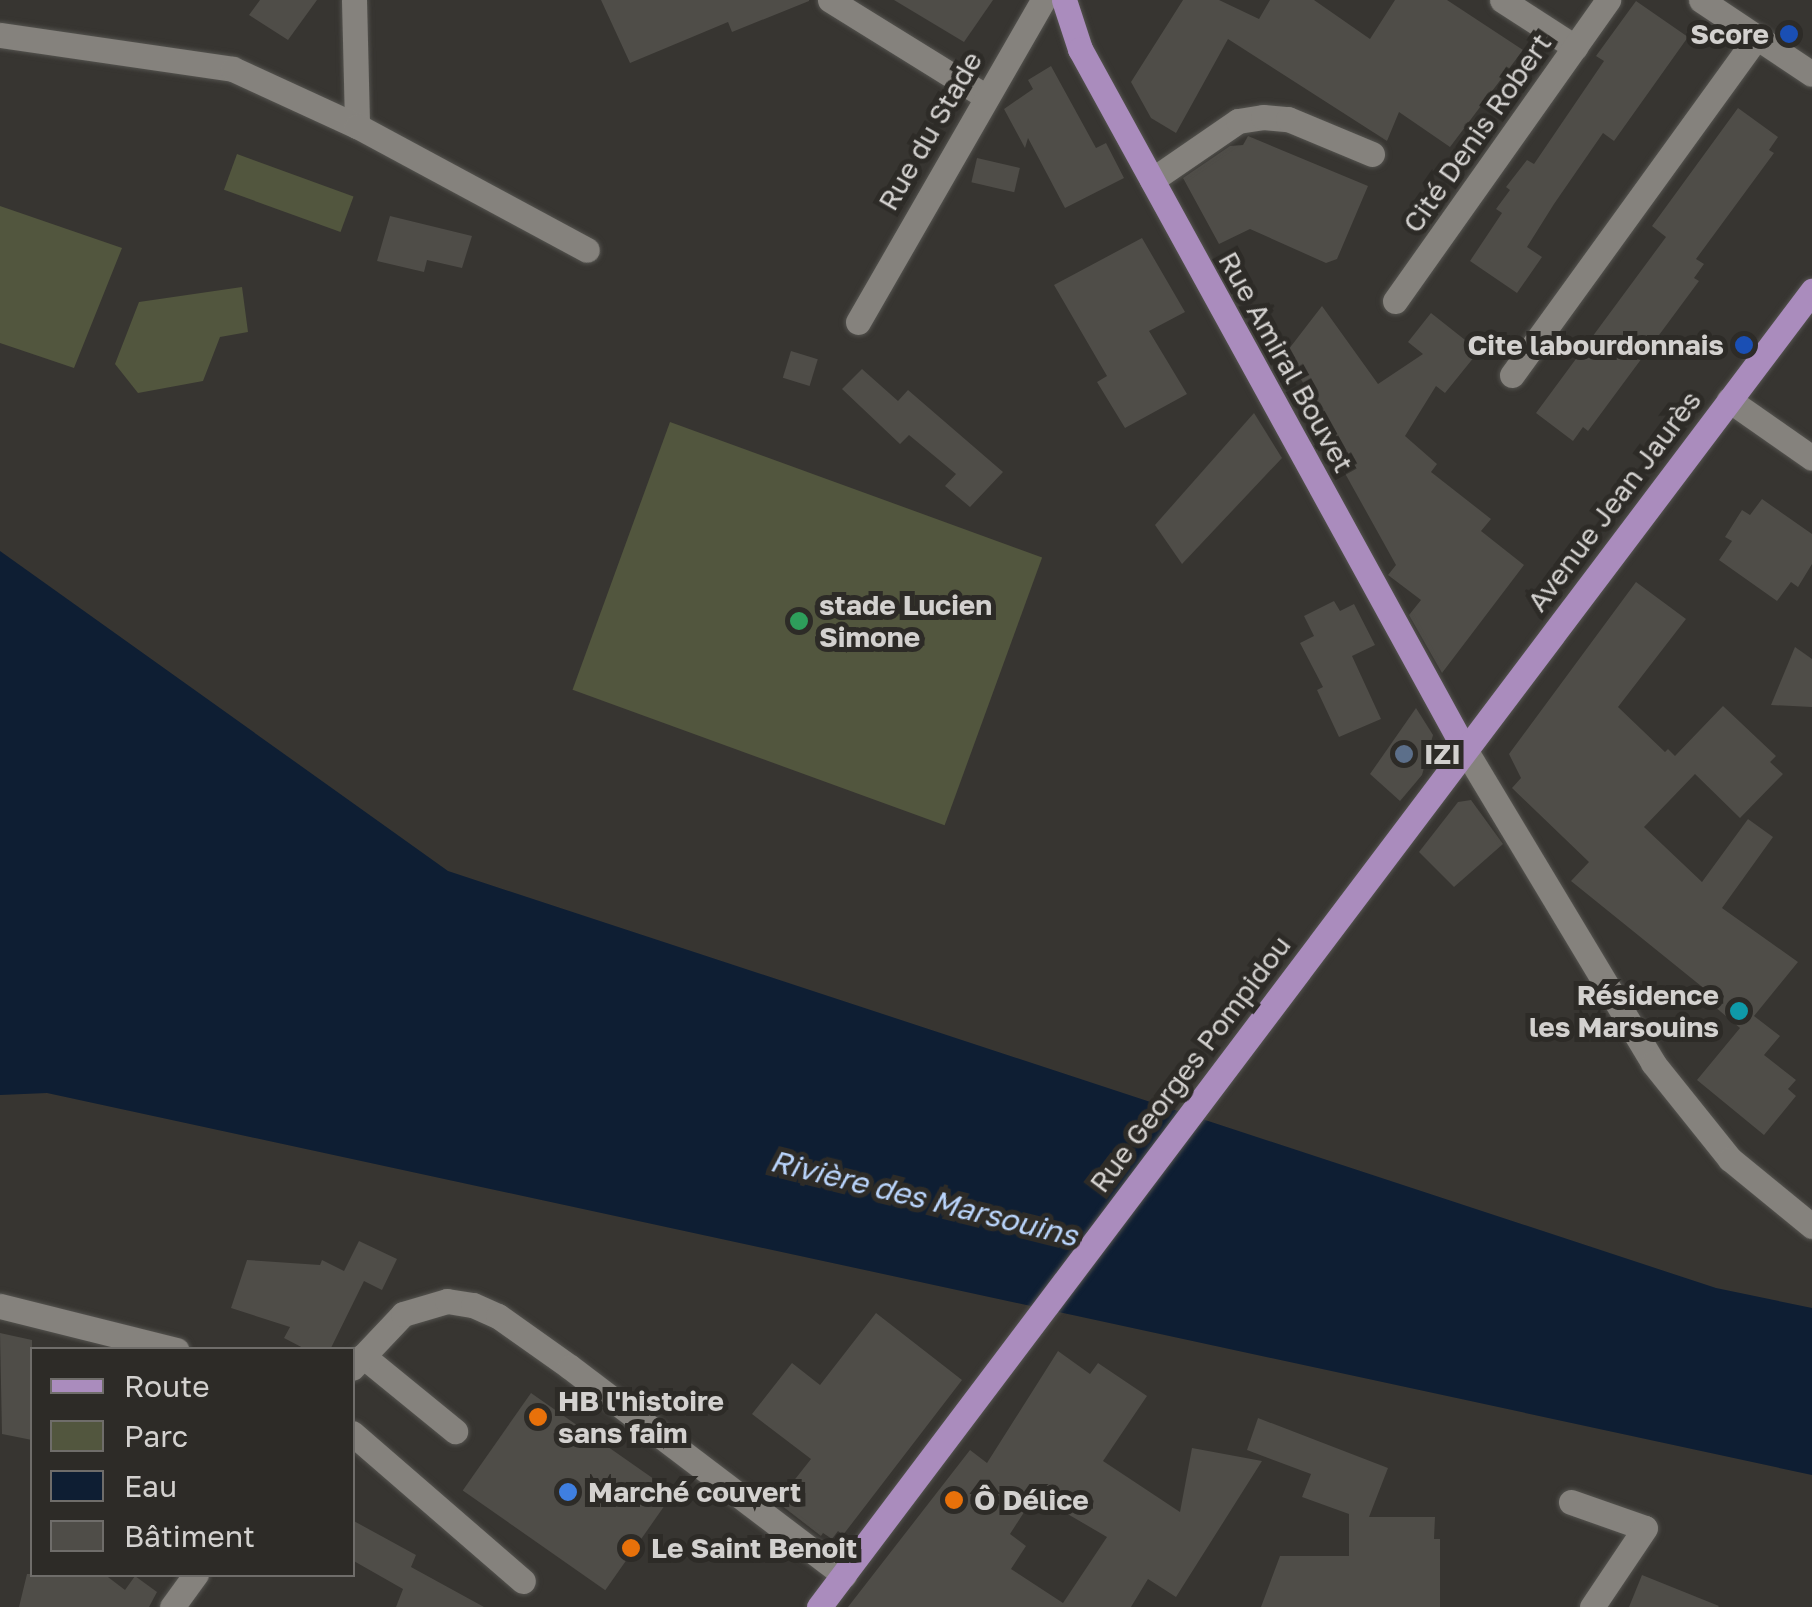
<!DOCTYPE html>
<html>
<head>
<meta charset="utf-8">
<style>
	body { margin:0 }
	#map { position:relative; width:1812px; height:1607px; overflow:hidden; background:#373531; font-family:"Golos Text",sans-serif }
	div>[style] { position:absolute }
	.green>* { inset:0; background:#52563e; transform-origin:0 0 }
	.water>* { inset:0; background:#0e1e33 }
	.building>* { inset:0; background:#4f4d48; transform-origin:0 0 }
	.roads { filter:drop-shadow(0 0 2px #54534f) drop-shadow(0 0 2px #54534f) }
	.minor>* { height:25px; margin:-12.5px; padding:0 12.5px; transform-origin:12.5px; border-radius:12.5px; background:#85827d }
	.major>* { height:25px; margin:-12.5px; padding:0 12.5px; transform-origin:12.5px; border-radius:12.5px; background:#aa8cbd }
	.dots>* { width:28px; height:28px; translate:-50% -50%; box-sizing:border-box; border:5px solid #2d2b27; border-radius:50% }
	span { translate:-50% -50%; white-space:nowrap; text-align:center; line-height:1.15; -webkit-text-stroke:10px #2d2b27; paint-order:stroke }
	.poi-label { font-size:28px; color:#d3d1cf; font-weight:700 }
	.right { translate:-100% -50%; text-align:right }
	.left { translate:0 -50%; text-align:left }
	.street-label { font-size:28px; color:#d3d1cf }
	.water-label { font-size:30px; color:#b9d4fb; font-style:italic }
	.legend { position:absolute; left:30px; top:1347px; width:325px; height:230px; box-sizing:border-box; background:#2d2b27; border:2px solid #6f6d6a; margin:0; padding:12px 18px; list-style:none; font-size:30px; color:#d3d1cf }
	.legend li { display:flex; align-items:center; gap:20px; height:50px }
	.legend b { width:50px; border:2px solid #6f6d6a }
</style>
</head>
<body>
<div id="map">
	<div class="green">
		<div style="left:237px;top:154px;width:124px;height:38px;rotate:20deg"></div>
		<div style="clip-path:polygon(0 206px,122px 248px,74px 368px,0 343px)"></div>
		<div style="clip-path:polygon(242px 287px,248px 332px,220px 337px,203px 381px,138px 393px,115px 364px,139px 302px)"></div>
		<div style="left:670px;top:422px;width:396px;height:285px;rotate:20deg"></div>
	</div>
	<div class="water">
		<div style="clip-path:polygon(0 551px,448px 871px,1716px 1288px,1812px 1308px,1812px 1475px,47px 1093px,0 1095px)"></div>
	</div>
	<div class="building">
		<div style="clip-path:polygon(260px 0,317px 0,288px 40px,249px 15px)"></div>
		<div style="clip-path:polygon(601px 0,809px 0,809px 1px,732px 32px,728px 22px,630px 63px)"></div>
		<div style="clip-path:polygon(894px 0,993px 0,964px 42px)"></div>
		<div style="clip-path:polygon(1183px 0,1219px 0,1259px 19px,1270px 0,1314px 0,1370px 39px,1395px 0,1447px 0,1523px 50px,1450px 147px,1399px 112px,1387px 141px,1228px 39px,1176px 133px,1151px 118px,1131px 82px)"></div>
		<div style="clip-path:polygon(1636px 1px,1688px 37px,1614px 141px,1603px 133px,1554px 204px,1527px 247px,1542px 257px,1517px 293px,1470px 261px,1502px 213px,1496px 209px,1510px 190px,1506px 187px,1527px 160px,1534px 164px,1604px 61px,1596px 56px)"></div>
		<div style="clip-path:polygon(1051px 66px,1096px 148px,1106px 143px,1124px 178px,1065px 208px,1028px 138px,1025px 148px,1004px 109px,1033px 89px,1028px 80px)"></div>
		<div style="clip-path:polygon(1738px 108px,1778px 137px,1769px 150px,1774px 153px,1696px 259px,1704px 264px,1694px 278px,1699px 281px,1588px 431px,1583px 427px,1573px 441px,1536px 413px,1666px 237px,1652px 226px)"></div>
		<div style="clip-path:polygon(1248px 136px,1368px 186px,1337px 259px,1326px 263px,1250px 229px,1219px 244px,1183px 178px,1230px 146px,1243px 145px)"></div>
		<div style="left:977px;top:158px;width:44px;height:25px;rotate:13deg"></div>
		<div style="clip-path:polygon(390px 216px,472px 236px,462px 268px,427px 260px,424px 272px,377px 261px)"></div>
		<div style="clip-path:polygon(1142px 238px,1185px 312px,1149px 331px,1187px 394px,1125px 428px,1097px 382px,1107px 376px,1054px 285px)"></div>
		<div style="clip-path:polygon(1322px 306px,1378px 384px,1423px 354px,1408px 342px,1431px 313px,1479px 351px,1445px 393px,1436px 386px,1405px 436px,1437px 464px,1431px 472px,1491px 519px,1481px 531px,1524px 565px,1442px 673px,1409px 615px,1421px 600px,1388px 575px,1396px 565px,1337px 459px,1346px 451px,1285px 354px)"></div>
		<div style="left:791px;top:351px;width:28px;height:28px;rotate:17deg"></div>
		<div style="clip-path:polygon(862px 369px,898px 401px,908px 390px,1003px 472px,970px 507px,945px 486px,956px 474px,909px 435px,900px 444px,842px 389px)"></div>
		<div style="clip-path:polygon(1254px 413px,1282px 458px,1182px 564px,1155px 525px)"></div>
		<div style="clip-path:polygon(1762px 499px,1812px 534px,1812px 564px,1798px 587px,1791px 582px,1777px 601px,1719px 560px,1732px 541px,1725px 537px,1742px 510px,1750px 515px)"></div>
		<div style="clip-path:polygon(1636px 582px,1686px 619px,1618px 707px,1665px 752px,1668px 749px,1675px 756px,1723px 706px,1776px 756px,1770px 762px,1783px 774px,1740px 818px,1695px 774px,1644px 827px,1702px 882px,1748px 819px,1773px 837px,1722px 908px,1798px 962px,1754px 1016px,1780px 1036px,1764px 1055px,1796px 1080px,1788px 1089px,1796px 1096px,1764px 1135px,1697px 1080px,1740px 1028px,1714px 1006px,1706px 990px,1571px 881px,1589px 862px,1512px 788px,1521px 778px,1509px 754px)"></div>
		<div style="clip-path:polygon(1334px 601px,1340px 611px,1354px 604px,1375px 645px,1352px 656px,1381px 719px,1339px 737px,1317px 690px,1323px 687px,1300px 643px,1314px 636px,1304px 616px)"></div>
		<div style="clip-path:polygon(1795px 647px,1812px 659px,1812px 707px,1771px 705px)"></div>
		<div style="clip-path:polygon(1416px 708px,1433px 735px,1422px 775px,1400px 801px,1370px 774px)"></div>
		<div style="clip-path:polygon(1471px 800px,1503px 844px,1454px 887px,1419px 852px,1458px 802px)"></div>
		<div style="clip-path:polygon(359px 1241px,397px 1259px,382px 1290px,364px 1281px,330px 1350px,307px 1350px,284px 1338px,290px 1327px,231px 1308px,247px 1260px,320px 1265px,322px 1260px,344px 1271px)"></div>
		<div style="clip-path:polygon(876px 1313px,962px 1380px,843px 1535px,838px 1531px,832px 1539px,823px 1533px,821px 1536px,777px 1502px,811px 1459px,752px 1414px,792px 1363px,820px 1385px)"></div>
		<div style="clip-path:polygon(0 1333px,32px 1340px,32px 1440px,2px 1434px)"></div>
		<div style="clip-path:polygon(evenodd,1058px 1351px,1090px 1374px,1098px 1363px,1147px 1396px,1103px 1461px,1180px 1512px,1192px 1448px,1262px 1461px,1176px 1597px,1148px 1579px,1131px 1607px,848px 1607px,970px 1450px,987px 1463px,1058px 1351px,1035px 1495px,1107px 1537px,1063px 1603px,1011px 1569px,1026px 1546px,1010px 1534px,1035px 1495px)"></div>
		<div style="left:531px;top:1393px;width:174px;height:119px;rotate:35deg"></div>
		<div style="clip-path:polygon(1258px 1418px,1388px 1468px,1369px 1517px,1435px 1517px,1434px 1539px,1440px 1539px,1440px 1607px,1261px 1607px,1280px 1556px,1349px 1556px,1349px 1514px,1302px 1497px,1311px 1474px,1247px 1450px)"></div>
		<div style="clip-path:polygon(352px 1520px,416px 1555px,411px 1567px,484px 1607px,396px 1607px,403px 1589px,352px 1560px)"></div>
		<div style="clip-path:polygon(27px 1574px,104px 1574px,125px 1590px,135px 1576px,157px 1592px,149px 1607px,19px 1607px)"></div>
		<div style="clip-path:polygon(1642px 1575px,1719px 1606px,1718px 1607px,1629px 1607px)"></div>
	</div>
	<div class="roads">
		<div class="minor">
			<div style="left:354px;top:0;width:126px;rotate:88.6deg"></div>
			<div style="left:830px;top:0;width:182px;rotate:31.8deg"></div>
			<div style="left:1502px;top:0;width:87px;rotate:32.8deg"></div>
			<div style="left:1701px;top:0;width:133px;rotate:33.7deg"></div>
			<div style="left:0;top:35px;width:235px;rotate:8.3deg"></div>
			<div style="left:233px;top:69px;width:136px;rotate:24.7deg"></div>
			<div style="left:357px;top:126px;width:261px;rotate:28.3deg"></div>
			<div style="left:1152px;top:180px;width:104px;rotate:-34.5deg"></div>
			<div style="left:1238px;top:121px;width:25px;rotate:-9deg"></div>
			<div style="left:1263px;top:117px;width:25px;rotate:5deg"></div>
			<div style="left:1288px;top:119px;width:91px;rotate:22.6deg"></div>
			<div style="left:1395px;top:301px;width:369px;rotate:-54.7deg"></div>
			<div style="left:858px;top:322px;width:371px;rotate:-60.1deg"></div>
			<div style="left:1512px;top:375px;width:418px;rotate:-54.1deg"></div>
			<div style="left:1729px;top:400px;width:101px;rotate:34.9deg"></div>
			<div style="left:1464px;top:748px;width:367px;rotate:59deg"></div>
			<div style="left:1653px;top:1063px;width:123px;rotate:51.3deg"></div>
			<div style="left:1730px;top:1159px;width:106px;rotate:39.3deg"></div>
			<div style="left:0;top:1306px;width:182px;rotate:14deg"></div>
			<div style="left:363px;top:1356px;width:119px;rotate:39.2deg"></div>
			<div style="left:352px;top:1368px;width:74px;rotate:-46.6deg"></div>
			<div style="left:403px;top:1314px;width:46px;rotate:-16.5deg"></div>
			<div style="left:447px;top:1301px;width:26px;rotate:9deg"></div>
			<div style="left:473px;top:1305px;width:27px;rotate:24deg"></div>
			<div style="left:498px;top:1316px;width:88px;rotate:35.3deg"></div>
			<div style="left:570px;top:1367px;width:344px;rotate:37.2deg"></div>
			<div style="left:352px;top:1433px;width:226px;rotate:40.9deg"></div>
			<div style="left:1571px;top:1502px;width:78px;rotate:19.4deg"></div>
			<div style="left:1645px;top:1528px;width:95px;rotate:123.9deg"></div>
			<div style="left:172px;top:1607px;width:41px;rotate:-54deg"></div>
		</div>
		<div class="major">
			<div style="left:1064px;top:0;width:52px;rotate:71.9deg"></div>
			<div style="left:1080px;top:49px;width:798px;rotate:61.22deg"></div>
			<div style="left:819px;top:1607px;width:1649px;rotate:-52.96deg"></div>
		</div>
	</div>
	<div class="dots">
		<div style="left:1789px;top:34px;background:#1a4fb4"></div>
		<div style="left:1744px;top:345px;background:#1a4fb4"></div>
		<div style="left:799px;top:621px;background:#2e9e5b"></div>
		<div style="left:1404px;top:754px;background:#5c6f8a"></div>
		<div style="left:1739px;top:1011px;background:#0f9aa8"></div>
		<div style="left:538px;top:1417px;background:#e8710a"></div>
		<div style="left:568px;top:1492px;background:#3f7fe0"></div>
		<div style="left:954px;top:1500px;background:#e8710a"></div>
		<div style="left:631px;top:1548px;background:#e8710a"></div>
	</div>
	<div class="poi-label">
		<span class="right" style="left:1769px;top:34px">Score</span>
		<span class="right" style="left:1724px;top:345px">Cite labourdonnais</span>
		<span class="left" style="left:819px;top:621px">stade Lucien<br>Simone</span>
		<span class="left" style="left:1424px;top:754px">IZI</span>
		<span class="right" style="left:1719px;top:1011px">Résidence<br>les Marsouins</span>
		<span class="left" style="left:558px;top:1417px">HB l'histoire<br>sans faim</span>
		<span class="left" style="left:588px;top:1492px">Marché couvert</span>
		<span class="left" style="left:974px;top:1500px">Ô Délice</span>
		<span class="left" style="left:651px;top:1548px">Le Saint Benoit</span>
	</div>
	<div class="street-label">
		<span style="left:930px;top:131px;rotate:-60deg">Rue du Stade</span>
		<span style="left:1477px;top:133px;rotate:-55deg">Cité Denis Robert</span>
		<span style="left:1286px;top:362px;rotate:61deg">Rue Amiral Bouvet</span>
		<span style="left:1614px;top:501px;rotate:-53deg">Avenue Jean Jaurès</span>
		<span style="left:1190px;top:1064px;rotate:-53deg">Rue Georges Pompidou</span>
	</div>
	<div class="water-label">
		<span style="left:924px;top:1198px;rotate:14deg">Rivière des Marsouins</span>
	</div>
	<ul class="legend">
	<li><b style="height:12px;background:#aa8cbd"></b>Route</li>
	<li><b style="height:28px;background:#52563e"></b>Parc</li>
	<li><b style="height:28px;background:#0e1e33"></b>Eau</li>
	<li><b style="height:28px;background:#4f4d48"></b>Bâtiment</li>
	</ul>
</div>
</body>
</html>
